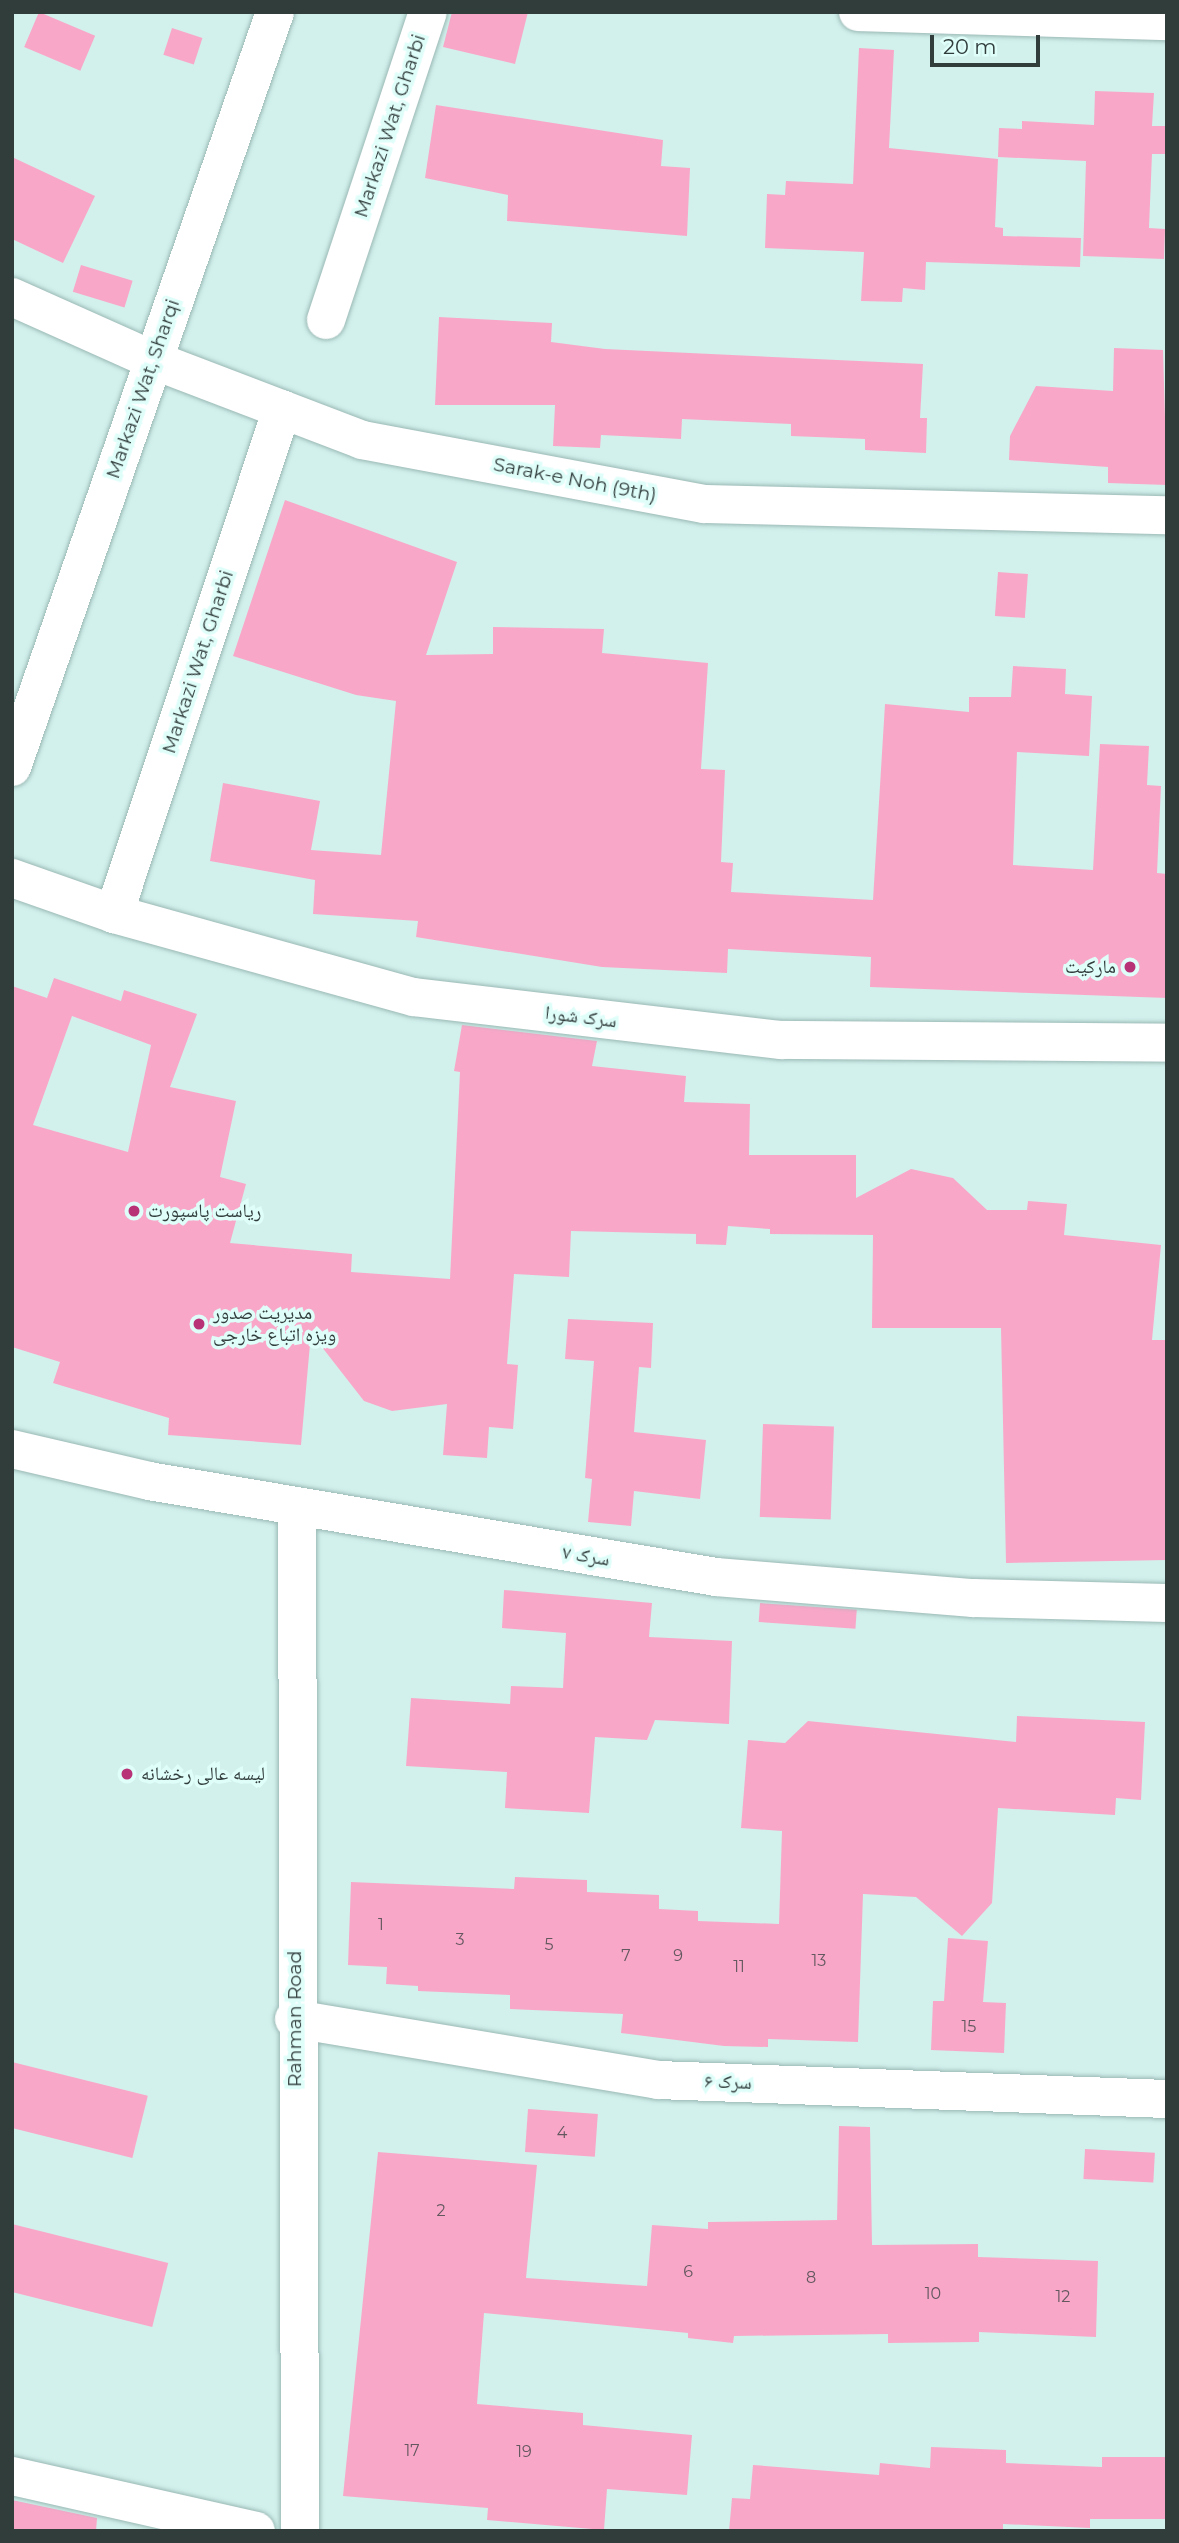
<!DOCTYPE html>
<html>
<head>
<meta charset="utf-8">
<style>
	body { margin:0 }
	#map { position:relative; width:1179px; height:2543px; overflow:hidden; background:#d2f1ed; font-family:Montserrat,"Noto Naskh Arabic",sans-serif }
	div>[style] { position:absolute }
	.building>* { inset:0; background:#f9a7c9; transform-origin:0 0 }
	.roads { filter:drop-shadow(0 0 2px #9ab8b4) drop-shadow(0 0 2px #9ab8b4) }
	.minor>* { height:38px; margin:-19px; padding:0 19px; transform-origin:19px; border-radius:19px; background:#fff }
	.dots>* { width:19px; height:19px; translate:-50% -50%; box-sizing:border-box; border:4px solid #dffefa; border-radius:50% }
	span { translate:-50% -50%; white-space:nowrap; text-align:center; line-height:1.15; -webkit-text-stroke:7px #dffefa; paint-order:stroke }
	.number-label { font-size:16px; color:#63585e }
	.number-label span { -webkit-text-stroke-width:0 }
	.street-label { font-size:19px; color:#313d3b }
	.poi-label { font-size:19px; color:#313d3b }
	.right { translate:-100% -50%; text-align:right }
	.left { translate:0 -50%; text-align:left }
	.frame { position:absolute; inset:0; border:14px solid #313d3b; pointer-events:none }
	.scale { position:absolute; left:930px; top:35px; width:110px; height:32px; box-sizing:border-box; border:4px solid #313d3b; border-top:0; padding-left:9px; font-size:21px; line-height:24px; white-space:nowrap; color:#313d3b; -webkit-text-stroke:5px #dffefa; paint-order:stroke }
</style>
</head>
<body>
<div id="map">
	<div class="building">
		<div style="left:39px;top:12px;width:61px;height:38px;rotate:23deg"></div>
		<div style="clip-path:polygon(452px 12px,528px 12px,515px 64px,443px 47px)"></div>
		<div style="left:172px;top:28px;width:32px;height:28px;rotate:18deg"></div>
		<div style="clip-path:polygon(859px 48px,894px 50px,889px 148px,998px 159px,995px 227px,1003px 228px,1003px 236px,1081px 238px,1080px 267px,926px 262px,925px 290px,903px 288px,902px 302px,861px 301px,864px 252px,765px 248px,767px 194px,785px 195px,786px 181px,853px 184px)"></div>
		<div style="clip-path:polygon(1095px 91px,1154px 93px,1152px 126px,1167px 126px,1167px 154px,1152px 154px,1149px 228px,1165px 229px,1164px 259px,1083px 256px,1086px 161px,998px 157px,999px 128px,1022px 129px,1022px 121px,1094px 125px)"></div>
		<div style="clip-path:polygon(436px 105px,663px 140px,661px 166px,690px 168px,687px 236px,507px 221px,508px 195px,425px 178px)"></div>
		<div style="clip-path:polygon(12px 157px,95px 196px,63px 263px,12px 239px)"></div>
		<div style="left:81px;top:265px;width:54px;height:28px;rotate:17deg"></div>
		<div style="clip-path:polygon(439px 317px,552px 323px,551px 342px,605px 349px,923px 364px,920px 418px,927px 418px,926px 453px,865px 450px,865px 439px,791px 436px,791px 424px,682px 419px,681px 439px,601px 435px,600px 448px,553px 446px,555px 405px,435px 405px)"></div>
		<div style="clip-path:polygon(1114px 348px,1163px 350px,1167px 485px,1108px 483px,1108px 467px,1009px 460px,1010px 436px,1036px 386px,1113px 391px)"></div>
		<div style="clip-path:polygon(285px 500px,457px 562px,426px 655px,493px 654px,493px 627px,604px 629px,602px 653px,708px 663px,701px 769px,725px 770px,721px 862px,733px 863px,731px 892px,873px 900px,885px 704px,969px 712px,969px 697px,1011px 697px,1013px 666px,1066px 669px,1065px 694px,1092px 696px,1089px 756px,1017px 752px,1013px 865px,1093px 870px,1100px 744px,1149px 746px,1147px 785px,1161px 786px,1157px 873px,1167px 874px,1167px 998px,870px 987px,871px 957px,728px 949px,727px 973px,602px 967px,416px 937px,418px 921px,313px 914px,315px 880px,210px 861px,223px 783px,320px 801px,311px 850px,381px 855px,396px 701px,356px 695px,233px 656px)"></div>
		<div style="left:998px;top:572px;width:30px;height:44px;rotate:4deg"></div>
		<div style="clip-path:polygon(evenodd,54px 978px,121px 1001px,124px 990px,197px 1014px,170px 1087px,236px 1101px,220px 1177px,246px 1184px,230px 1243px,352px 1254px,351px 1272px,450px 1279px,460px 1072px,454px 1071px,462px 1025px,597px 1041px,592px 1066px,686px 1076px,684px 1102px,750px 1104px,749px 1155px,856px 1155px,856px 1198px,911px 1169px,953px 1178px,987px 1210px,1027px 1210px,1028px 1201px,1067px 1204px,1064px 1235px,1161px 1245px,1152px 1340px,1167px 1340px,1167px 1560px,1006px 1563px,1001px 1328px,872px 1328px,873px 1235px,770px 1234px,770px 1229px,728px 1226px,726px 1245px,696px 1244px,696px 1234px,571px 1231px,569px 1277px,514px 1274px,507px 1364px,518px 1365px,513px 1429px,489px 1427px,487px 1458px,443px 1455px,447px 1404px,392px 1411px,364px 1401px,311px 1333px,301px 1445px,168px 1435px,169px 1418px,53px 1383px,60px 1362px,12px 1347px,12px 986px,47px 998px,54px 978px,72px 1016px,151px 1045px,128px 1152px,33px 1125px,72px 1016px)"></div>
		<div style="clip-path:polygon(568px 1319px,653px 1323px,651px 1368px,639px 1367px,634px 1432px,706px 1440px,700px 1499px,634px 1491px,631px 1526px,588px 1522px,592px 1479px,585px 1478px,594px 1361px,565px 1359px)"></div>
		<div style="left:763px;top:1424px;width:71px;height:93px;rotate:2deg"></div>
		<div style="clip-path:polygon(504px 1590px,652px 1603px,649px 1637px,732px 1641px,729px 1724px,655px 1720px,647px 1740px,595px 1737px,589px 1813px,505px 1808px,507px 1772px,406px 1766px,411px 1698px,510px 1704px,511px 1686px,563px 1688px,566px 1633px,502px 1628px)"></div>
		<div style="left:760px;top:1603px;width:97px;height:19px;rotate:4deg"></div>
		<div style="clip-path:polygon(1017px 1716px,1145px 1722px,1141px 1800px,1116px 1798px,1115px 1815px,998px 1808px,992px 1903px,962px 1936px,916px 1897px,863px 1894px,858px 2042px,768px 2039px,768px 2047px,724px 2046px,621px 2033px,623px 2014px,510px 2009px,510px 1995px,418px 1991px,418px 1986px,386px 1984px,387px 1967px,348px 1965px,351px 1882px,514px 1889px,515px 1877px,587px 1880px,587px 1892px,659px 1895px,659px 1909px,698px 1911px,698px 1921px,779px 1924px,782px 1831px,741px 1828px,748px 1740px,785px 1743px,808px 1721px,1016px 1742px)"></div>
		<div style="clip-path:polygon(948px 1938px,988px 1941px,983px 2002px,1006px 2003px,1004px 2053px,931px 2050px,933px 2001px,944px 2001px)"></div>
		<div style="left:12px;top:2062px;width:140px;height:64px;rotate:14deg"></div>
		<div style="left:528px;top:2109px;width:70px;height:43px;rotate:4deg"></div>
		<div style="clip-path:polygon(839px 2126px,870px 2127px,872px 2245px,978px 2244px,978px 2257px,1098px 2261px,1096px 2337px,979px 2332px,979px 2342px,888px 2343px,888px 2334px,734px 2336px,733px 2343px,688px 2338px,688px 2333px,484px 2313px,477px 2404px,583px 2413px,583px 2425px,692px 2435px,687px 2495px,607px 2489px,604px 2530px,487px 2520px,488px 2508px,343px 2496px,378px 2152px,537px 2165px,526px 2278px,647px 2286px,652px 2225px,708px 2229px,708px 2222px,837px 2220px)"></div>
		<div style="left:1085px;top:2149px;width:70px;height:30px;rotate:3deg"></div>
		<div style="left:12px;top:2224px;width:161px;height:66px;rotate:14deg"></div>
		<div style="clip-path:polygon(931px 2447px,1006px 2450px,1006px 2463px,1102px 2467px,1102px 2457px,1167px 2457px,1167px 2519px,1090px 2519px,1090px 2528px,1003px 2524px,1003px 2531px,729px 2531px,732px 2498px,750px 2499px,753px 2465px,879px 2475px,880px 2463px,930px 2468px)"></div>
		<div style="clip-path:polygon(12px 2500px,97px 2518px,96px 2531px,12px 2531px)"></div>
	</div>
	<div class="roads">
		<div class="minor">
			<div style="left:858px;top:12px;width:309px;rotate:1.7deg"></div>
			<div style="left:12px;top:297px;width:154px;rotate:24.1deg"></div>
			<div style="left:153px;top:360px;width:224px;rotate:20.9deg"></div>
			<div style="left:362px;top:440px;width:348px;rotate:10.6deg"></div>
			<div style="left:704px;top:504px;width:463px;rotate:1.4deg"></div>
			<div style="left:326px;top:320px;width:324px;rotate:-71.7deg"></div>
			<div style="left:12px;top:767px;width:799px;rotate:-70.79deg"></div>
			<div style="left:12px;top:878px;width:108px;rotate:19.4deg"></div>
			<div style="left:114px;top:914px;width:311px;rotate:15.5deg"></div>
			<div style="left:414px;top:997px;width:370px;rotate:6.7deg"></div>
			<div style="left:781px;top:1040px;width:386px;rotate:0.4deg"></div>
			<div style="left:114px;top:914px;width:532px;rotate:-71.6deg"></div>
			<div style="left:12px;top:1449px;width:141px;rotate:13.1deg"></div>
			<div style="left:149px;top:1481px;width:575px;rotate:9.61deg"></div>
			<div style="left:716px;top:1577px;width:258px;rotate:4.7deg"></div>
			<div style="left:973px;top:1598px;width:194px;rotate:1.5deg"></div>
			<div style="left:297px;top:1507px;width:1024px;rotate:89.83deg"></div>
			<div style="left:294px;top:2019px;width:369px;rotate:9.5deg"></div>
			<div style="left:658px;top:2080px;width:509px;rotate:2.14deg"></div>
			<div style="left:12px;top:2476px;width:250px;rotate:12.7deg"></div>
		</div>
	</div>
	<div class="dots">
		<div style="left:1130px;top:967px;background:#b73277"></div>
		<div style="left:134px;top:1211px;background:#b73277"></div>
		<div style="left:199px;top:1324px;background:#b73277"></div>
		<div style="left:127px;top:1774px;background:#b73277"></div>
	</div>
	<div class="number-label">
		<span style="left:381px;top:1925px">1</span>
		<span style="left:460px;top:1940px">3</span>
		<span style="left:549px;top:1945px">5</span>
		<span style="left:626px;top:1956px">7</span>
		<span style="left:678px;top:1956px">9</span>
		<span style="left:819px;top:1961px">13</span>
		<span style="left:739px;top:1967px">11</span>
		<span style="left:969px;top:2027px">15</span>
		<span style="left:562px;top:2133px">4</span>
		<span style="left:441px;top:2211px">2</span>
		<span style="left:688px;top:2272px">6</span>
		<span style="left:811px;top:2278px">8</span>
		<span style="left:933px;top:2294px">10</span>
		<span style="left:1063px;top:2297px">12</span>
		<span style="left:412px;top:2451px">17</span>
		<span style="left:524px;top:2452px">19</span>
	</div>
	<div class="street-label">
		<span style="left:390px;top:126px;rotate:-72deg">Markazi Wat, Gharbi</span>
		<span style="left:143px;top:389px;rotate:-71deg">Markazi Wat, Sharqi</span>
		<span style="left:575px;top:480px;rotate:11deg">Sarak-e Noh (9th)</span>
		<span style="left:198px;top:662px;rotate:-72deg">Markazi Wat, Gharbi</span>
		<span style="left:581px;top:1017px;rotate:7deg">سرک شورا</span>
		<span style="left:586px;top:1556px;rotate:9deg">سرک ۷</span>
		<span style="left:295px;top:2019px;rotate:-90deg">Rahman Road</span>
		<span style="left:728px;top:2082px;rotate:2deg">سرک ۶</span>
	</div>
	<div class="poi-label">
		<span class="right" style="left:1116px;top:967px">مارکیت</span>
		<span class="left" style="left:148px;top:1211px">ریاست پاسپورت</span>
		<span class="left" style="left:213px;top:1324px">مدیریت صدور<br>ویزه اتباع خارجی</span>
		<span class="left" style="left:141px;top:1774px">لیسه عالی رخشانه</span>
	</div>
	<div class="frame"></div>
	<div class="scale">20 m</div>
</div>
</body>
</html>
